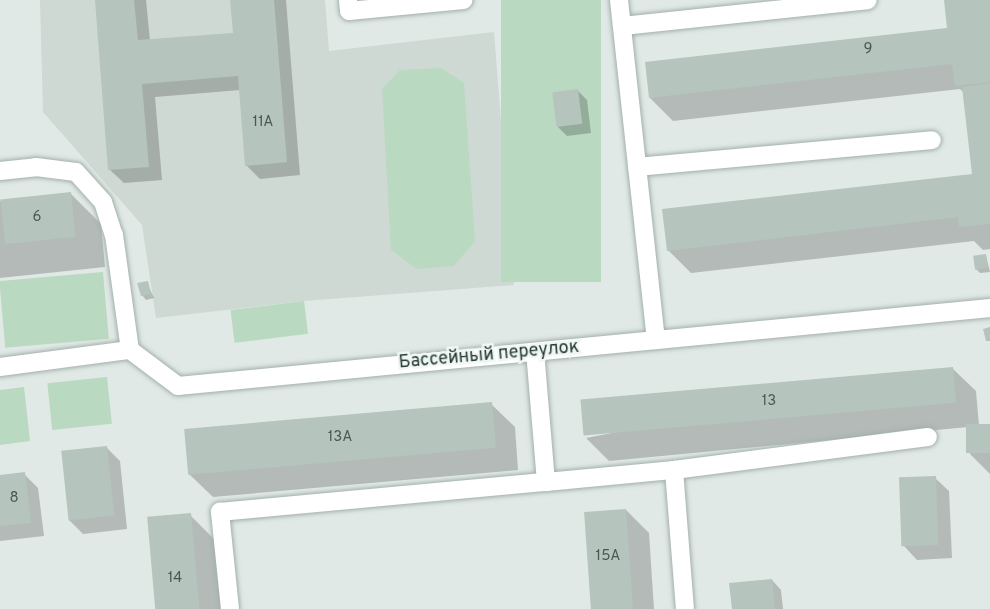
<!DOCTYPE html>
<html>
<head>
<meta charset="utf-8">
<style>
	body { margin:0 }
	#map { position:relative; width:990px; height:609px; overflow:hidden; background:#e0e9e5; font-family:Overpass,sans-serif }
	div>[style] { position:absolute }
	.built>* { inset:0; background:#ced9d3 }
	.green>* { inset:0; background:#bad9c1; transform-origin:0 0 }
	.shadow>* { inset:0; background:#0003 }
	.building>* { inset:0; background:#b5c4bd; transform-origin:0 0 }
	.roads { filter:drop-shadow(0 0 2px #a3b0ab) drop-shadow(0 0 2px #a3b0ab) }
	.minor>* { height:18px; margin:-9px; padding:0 9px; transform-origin:9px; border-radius:9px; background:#fff }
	span { translate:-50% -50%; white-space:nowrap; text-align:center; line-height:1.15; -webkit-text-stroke:5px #f0f6f3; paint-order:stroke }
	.number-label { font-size:15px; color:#475b54 }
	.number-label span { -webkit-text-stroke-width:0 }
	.street-label { font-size:18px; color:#223831 }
</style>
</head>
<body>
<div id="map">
	<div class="built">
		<div style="clip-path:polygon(40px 0,325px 0,329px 51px,494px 32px,514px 285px,304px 301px,156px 318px,142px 225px,43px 112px)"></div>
	</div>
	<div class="green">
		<div style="left:501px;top:0;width:100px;height:282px"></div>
		<div style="clip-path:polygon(441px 68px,464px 83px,475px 241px,454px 266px,417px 269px,391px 250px,382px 89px,400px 70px)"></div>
		<div style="left:103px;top:272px;width:67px;height:104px;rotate:85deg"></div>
		<div style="left:304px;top:301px;width:33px;height:74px;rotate:83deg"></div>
		<div style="left:107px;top:377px;width:47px;height:60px;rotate:84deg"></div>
		<div style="clip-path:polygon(24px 387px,30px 441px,0 445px,0 390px)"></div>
	</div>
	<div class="shadow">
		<div style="clip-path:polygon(97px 0,146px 0,150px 41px,234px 34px,232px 0,286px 0,300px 175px,260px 179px,246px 165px,240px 90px,155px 97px,162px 180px,124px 183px,110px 170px)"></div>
		<div style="clip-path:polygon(946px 0,990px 0,990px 249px,983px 250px,974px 241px,691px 273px,668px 250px,974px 175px,965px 94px,960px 89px,673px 121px,650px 98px,949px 29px)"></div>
		<div style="clip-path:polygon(578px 91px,587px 100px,591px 133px,567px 136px,558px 127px)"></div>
		<div style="clip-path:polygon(71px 194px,101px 224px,105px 267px,0 278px,0 201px)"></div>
		<div style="clip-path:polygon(986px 256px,990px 272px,980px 273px,976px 269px)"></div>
		<div style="clip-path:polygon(147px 283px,154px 298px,146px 300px,142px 295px)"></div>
		<div style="clip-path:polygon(952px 368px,976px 391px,979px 426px,990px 425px,990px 474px,970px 454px,968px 427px,609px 461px,586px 438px)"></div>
		<div style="clip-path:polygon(491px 404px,515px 427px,518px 470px,213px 497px,189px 474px)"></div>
		<div style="clip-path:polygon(107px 448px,120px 461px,127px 529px,83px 534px,69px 520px)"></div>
		<div style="clip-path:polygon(24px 474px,38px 488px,44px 536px,0 541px,0 477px)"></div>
		<div style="clip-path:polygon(935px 478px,949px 491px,952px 558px,917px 560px,904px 546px)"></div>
		<div style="clip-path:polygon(626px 510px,649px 533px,654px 609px,592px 609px)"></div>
		<div style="clip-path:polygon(190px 515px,218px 543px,225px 609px,158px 609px)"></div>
		<div style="clip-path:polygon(772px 580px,781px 590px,783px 609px,733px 609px)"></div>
	</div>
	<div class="building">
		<div style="clip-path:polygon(95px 0,134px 0,138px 40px,233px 33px,230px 0,274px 0,287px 162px,245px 166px,238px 76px,142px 84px,149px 167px,108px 170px)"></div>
		<div style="clip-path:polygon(944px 0,990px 0,990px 82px,955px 86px,952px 64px,649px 98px,645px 62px,947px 28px)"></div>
		<div style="clip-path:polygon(990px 83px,990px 224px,959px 227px,958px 217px,667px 251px,662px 209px,972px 174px,962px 87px)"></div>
		<div style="left:578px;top:89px;width:35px;height:26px;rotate:83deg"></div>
		<div style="left:71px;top:192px;width:45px;height:71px;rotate:84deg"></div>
		<div style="left:986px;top:254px;width:14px;height:13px;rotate:82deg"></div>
		<div style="clip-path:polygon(148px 281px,151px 294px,141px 296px,137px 283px)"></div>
		<div style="clip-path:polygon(990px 327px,990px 341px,986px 341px,983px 329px)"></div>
		<div style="left:953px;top:367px;width:36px;height:374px;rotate:85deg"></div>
		<div style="left:492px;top:402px;width:46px;height:309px;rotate:85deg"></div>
		<div style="left:990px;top:424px;width:29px;height:24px;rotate:90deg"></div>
		<div style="left:107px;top:446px;width:70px;height:46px;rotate:84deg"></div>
		<div style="clip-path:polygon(25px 472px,31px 523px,0 526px,0 475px)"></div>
		<div style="left:936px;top:476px;width:69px;height:37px;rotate:88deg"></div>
		<div style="left:626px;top:509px;width:100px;height:42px;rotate:86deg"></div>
		<div style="left:191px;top:513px;width:96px;height:44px;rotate:85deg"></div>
		<div style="clip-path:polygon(772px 579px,775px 609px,732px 609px,729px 583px)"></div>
	</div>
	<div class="roads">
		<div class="minor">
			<div style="left:348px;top:0;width:11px;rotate:85deg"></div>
			<div style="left:349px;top:11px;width:115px;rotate:-5.5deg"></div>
			<div style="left:619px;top:0;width:342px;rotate:83.8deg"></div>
			<div style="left:622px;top:26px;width:247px;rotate:-6deg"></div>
			<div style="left:637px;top:167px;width:296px;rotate:-5.2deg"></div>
			<div style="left:0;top:171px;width:36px;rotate:-6deg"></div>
			<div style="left:36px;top:167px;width:40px;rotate:7.1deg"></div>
			<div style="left:76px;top:172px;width:40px;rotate:48deg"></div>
			<div style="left:103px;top:202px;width:35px;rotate:72deg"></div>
			<div style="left:114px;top:235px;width:116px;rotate:82.1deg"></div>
			<div style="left:0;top:367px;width:131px;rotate:-7.5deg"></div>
			<div style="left:130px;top:350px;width:60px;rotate:36.9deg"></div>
			<div style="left:178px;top:386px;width:816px;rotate:-5.49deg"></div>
			<div style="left:674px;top:470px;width:256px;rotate:-7.4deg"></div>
			<div style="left:546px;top:482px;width:129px;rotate:-5.4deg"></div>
			<div style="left:674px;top:470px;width:139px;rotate:85.5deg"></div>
			<div style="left:230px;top:609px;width:98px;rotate:-95.9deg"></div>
			<div style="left:220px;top:512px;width:327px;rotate:-5.3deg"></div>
			<div style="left:546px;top:482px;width:130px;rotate:-94.8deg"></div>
		</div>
	</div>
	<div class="number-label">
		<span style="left:868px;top:50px">9</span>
		<span style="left:263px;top:123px">11А</span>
		<span style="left:37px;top:218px">6</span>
		<span style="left:769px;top:402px">13</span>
		<span style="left:340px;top:438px">13А</span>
		<span style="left:14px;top:499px">8</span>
		<span style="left:608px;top:557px">15А</span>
		<span style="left:175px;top:579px">14</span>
	</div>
	<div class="street-label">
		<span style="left:489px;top:356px;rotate:-5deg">Бассейный переулок</span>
	</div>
</div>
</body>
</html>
